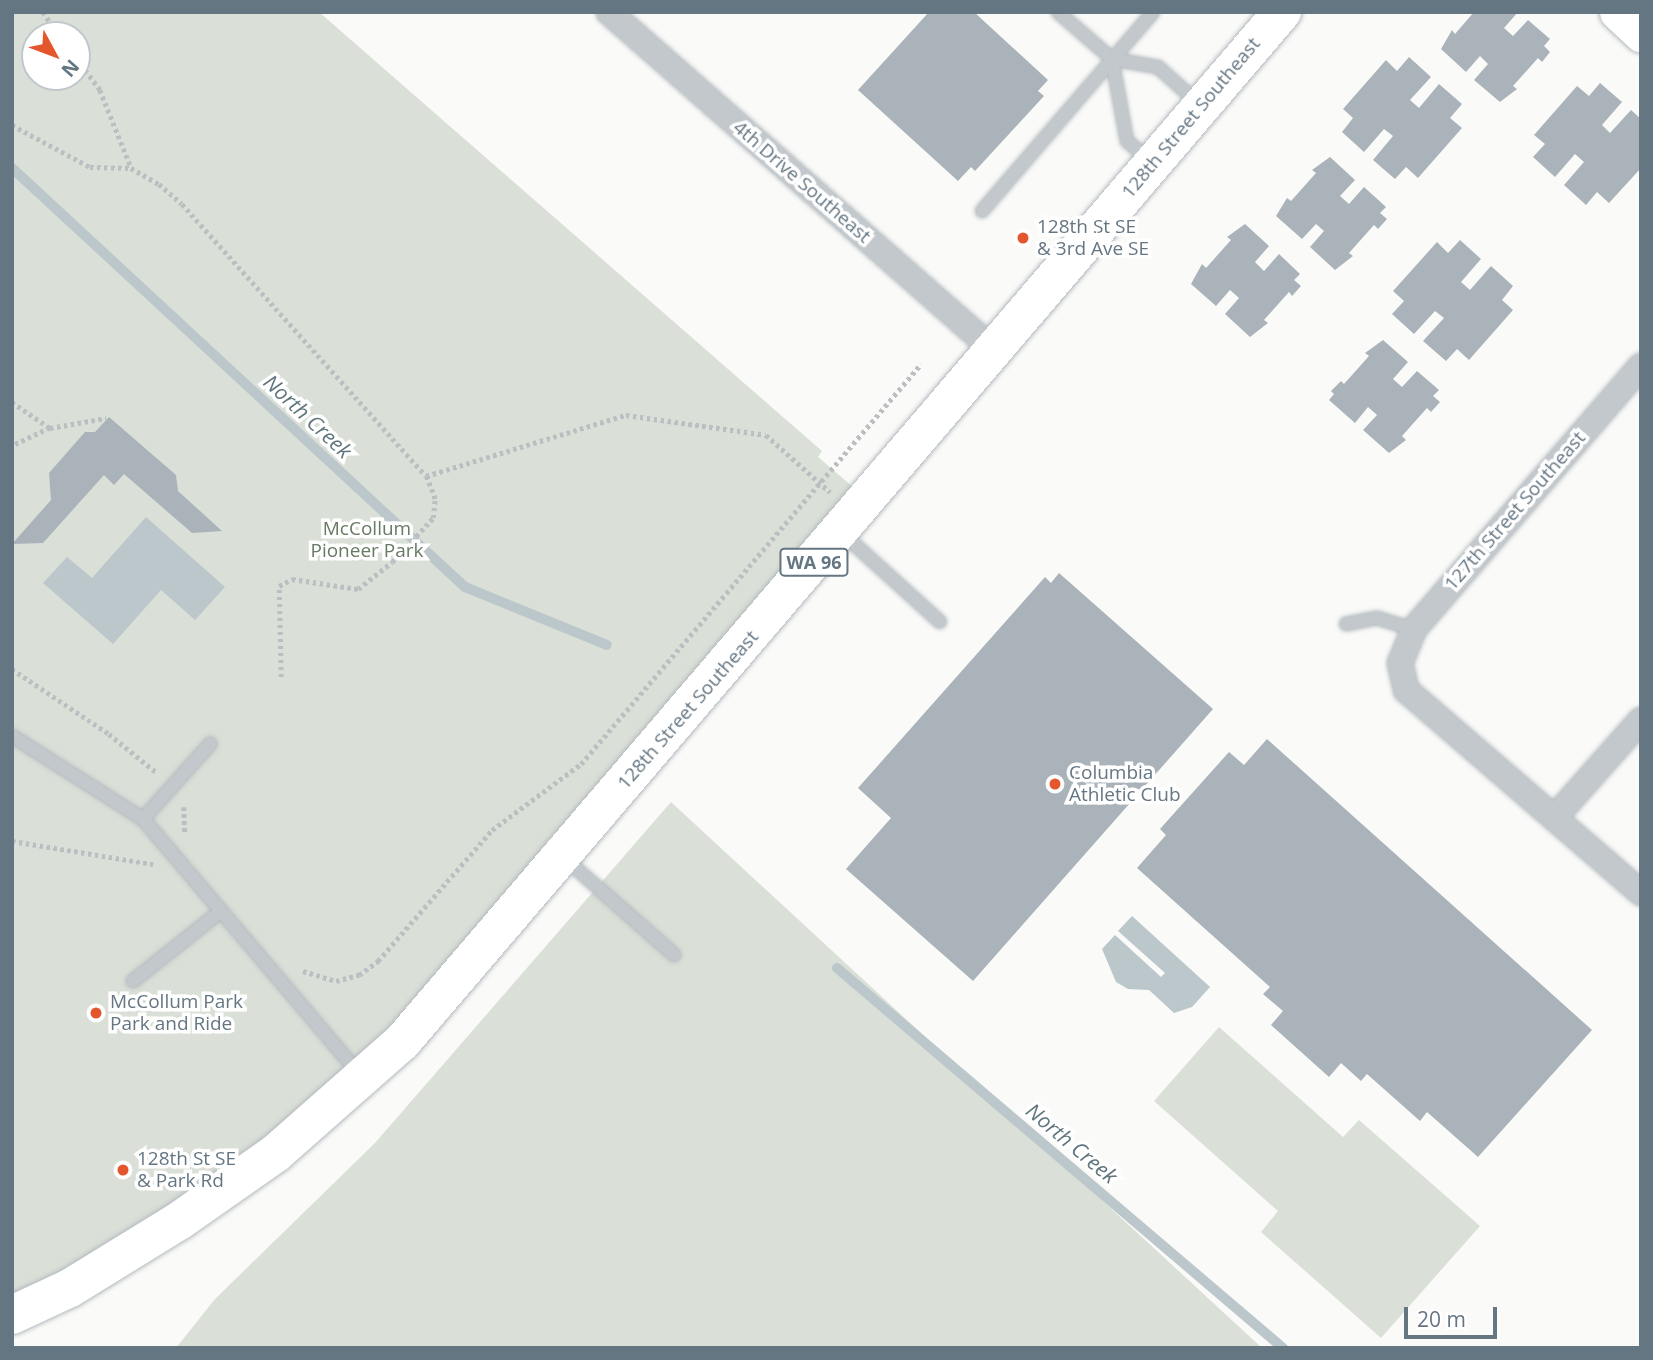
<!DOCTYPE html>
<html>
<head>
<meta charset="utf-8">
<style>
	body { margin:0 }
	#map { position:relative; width:1653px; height:1360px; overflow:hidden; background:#fafaf8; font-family:"Open Sans",sans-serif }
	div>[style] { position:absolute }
	.green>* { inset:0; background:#dadfd7 }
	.water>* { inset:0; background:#bbc7cb }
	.stream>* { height:10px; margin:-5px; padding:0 5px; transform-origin:5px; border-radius:5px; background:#bbc7cb }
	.building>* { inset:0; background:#aab3b9 }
	.path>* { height:4.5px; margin-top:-2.25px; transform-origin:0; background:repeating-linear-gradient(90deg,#bbbfc2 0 3.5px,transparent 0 7px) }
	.roads { filter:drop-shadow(0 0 2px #b3babf) drop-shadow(0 0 2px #b3babf) }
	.lane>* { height:12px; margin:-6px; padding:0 6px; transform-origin:6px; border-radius:6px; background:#c3c8cc }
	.street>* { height:24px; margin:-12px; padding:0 12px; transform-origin:12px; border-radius:12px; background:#c3c8cc }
	.secondary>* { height:35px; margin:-17.5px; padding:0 17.5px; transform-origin:17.5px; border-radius:17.5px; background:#fff }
	.primary>* { height:38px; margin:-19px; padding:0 19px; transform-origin:19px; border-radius:19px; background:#fff }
	.dots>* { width:19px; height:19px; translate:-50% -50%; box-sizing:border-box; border:4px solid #fff; border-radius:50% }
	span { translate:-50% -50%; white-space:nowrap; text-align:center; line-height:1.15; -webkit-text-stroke:7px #fff; paint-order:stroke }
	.shield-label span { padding:2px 5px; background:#fff; border:2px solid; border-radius:5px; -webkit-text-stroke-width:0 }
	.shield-label { font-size:18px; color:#657683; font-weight:700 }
	.street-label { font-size:19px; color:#657683 }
	.poi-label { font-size:19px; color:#657683 }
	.left { translate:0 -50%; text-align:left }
	.park-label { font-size:19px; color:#687a64 }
	.water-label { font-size:21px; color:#60757c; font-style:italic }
	.frame { position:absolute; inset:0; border:14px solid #657683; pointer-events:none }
	.north { position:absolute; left:21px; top:21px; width:70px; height:70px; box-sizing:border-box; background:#fff; border:2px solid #c1c8cd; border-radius:50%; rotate:131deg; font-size:19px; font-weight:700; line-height:28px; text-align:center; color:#657683 }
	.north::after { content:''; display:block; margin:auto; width:24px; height:32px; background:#e4572e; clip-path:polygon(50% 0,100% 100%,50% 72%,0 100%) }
	.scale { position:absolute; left:1404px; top:1307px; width:93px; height:32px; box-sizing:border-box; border:4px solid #657683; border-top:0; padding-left:9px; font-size:21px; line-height:24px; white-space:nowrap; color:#657683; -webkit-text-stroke:5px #fff; paint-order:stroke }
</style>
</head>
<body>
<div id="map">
	<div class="green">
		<div style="clip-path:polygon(evenodd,12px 12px,319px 12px,822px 451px,818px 457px,867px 499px,402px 1042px,12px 1315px,12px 12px,35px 35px,77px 35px,77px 77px,35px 77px,35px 35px)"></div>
		<div style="clip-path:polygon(671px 802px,1262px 1348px,176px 1348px,215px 1299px,375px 1143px)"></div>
		<div style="clip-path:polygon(1219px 1027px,1343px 1137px,1359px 1120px,1480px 1226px,1381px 1338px,1261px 1232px,1278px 1211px,1154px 1101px)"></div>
	</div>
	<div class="water">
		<div style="clip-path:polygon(146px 517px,225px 587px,195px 620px,161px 590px,113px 644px,43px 583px,67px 557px,92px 578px)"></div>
		<div style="clip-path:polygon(1132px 916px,1210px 987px,1192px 1007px,1174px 1013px,1149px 990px,1128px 989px,1116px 982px,1102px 949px,1115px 935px,1161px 977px,1165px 973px,1118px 931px)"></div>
	</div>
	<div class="stream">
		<div style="left:12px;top:168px;width:617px;rotate:42.77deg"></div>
		<div style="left:465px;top:587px;width:153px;rotate:22.2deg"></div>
		<div style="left:837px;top:968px;width:586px;rotate:40.43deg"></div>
	</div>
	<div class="building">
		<div style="clip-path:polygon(929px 12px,974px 12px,1048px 80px,1038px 91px,1044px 96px,975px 171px,971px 167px,958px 181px,858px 90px)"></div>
		<div style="clip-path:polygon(1474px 12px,1518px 12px,1504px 28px,1513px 36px,1528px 20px,1550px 39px,1544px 46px,1550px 52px,1542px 62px,1538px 58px,1513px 86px,1517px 89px,1500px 102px,1474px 80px,1488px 64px,1480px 56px,1466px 72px,1441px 49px,1452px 30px,1455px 34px)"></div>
		<div style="clip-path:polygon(1409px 57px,1431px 77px,1410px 100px,1419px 108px,1439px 84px,1462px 104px,1450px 118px,1462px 128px,1418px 178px,1406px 167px,1395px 179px,1373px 160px,1393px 136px,1384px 129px,1364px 152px,1342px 132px,1353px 118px,1343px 109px,1386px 60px,1397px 71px)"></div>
		<div style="clip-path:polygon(1600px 83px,1622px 102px,1602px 125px,1610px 133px,1631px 110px,1641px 119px,1641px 168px,1609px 203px,1597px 192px,1586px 205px,1564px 185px,1584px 162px,1575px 154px,1555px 177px,1533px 157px,1545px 144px,1534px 135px,1577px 86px,1589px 96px)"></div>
		<div style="clip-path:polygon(1330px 157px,1355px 180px,1340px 196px,1349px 204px,1364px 187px,1386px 207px,1380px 213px,1387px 219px,1378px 229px,1374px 225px,1349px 253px,1353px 256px,1335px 270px,1310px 247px,1324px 231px,1316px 224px,1302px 239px,1276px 216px,1287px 198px,1291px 201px,1316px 173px,1312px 170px)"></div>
		<div style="clip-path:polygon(1245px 224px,1269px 246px,1255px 262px,1264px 271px,1279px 254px,1300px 274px,1294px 280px,1301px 286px,1292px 296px,1289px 292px,1264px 320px,1268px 323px,1250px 337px,1225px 314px,1239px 298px,1230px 290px,1216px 306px,1191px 284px,1202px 264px,1206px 268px,1231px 240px,1227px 237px)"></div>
		<div style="clip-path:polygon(1460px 240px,1481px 259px,1461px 282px,1470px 290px,1491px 266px,1513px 286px,1502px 300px,1513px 310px,1469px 360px,1457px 349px,1446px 361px,1423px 341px,1444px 318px,1435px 311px,1414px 334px,1392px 314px,1404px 301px,1393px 291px,1437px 242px,1448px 253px)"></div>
		<div style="clip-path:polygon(1383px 340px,1408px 362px,1393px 379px,1402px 387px,1417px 371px,1439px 390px,1433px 396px,1440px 402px,1431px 412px,1427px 408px,1402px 436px,1406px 440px,1389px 453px,1363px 430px,1377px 415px,1368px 407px,1355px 423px,1329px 400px,1334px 394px,1331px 391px,1341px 381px,1344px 384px,1369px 356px,1365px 353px)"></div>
		<div style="clip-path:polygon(109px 417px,176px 475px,178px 491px,222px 531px,192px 533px,124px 474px,114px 485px,104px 475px,43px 543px,12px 544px,51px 500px,49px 473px,85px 432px,95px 432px)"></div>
		<div style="clip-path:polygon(1059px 573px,1213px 709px,973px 981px,846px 869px,891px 818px,858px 788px,1045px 577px,1051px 583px)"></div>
		<div style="clip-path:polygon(1267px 739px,1592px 1030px,1478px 1157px,1427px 1112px,1420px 1121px,1367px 1074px,1361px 1081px,1341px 1063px,1329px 1077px,1271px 1025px,1283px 1011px,1263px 994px,1270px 987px,1137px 868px,1166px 835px,1160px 829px,1229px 752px,1244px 765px)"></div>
	</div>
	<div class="path">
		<div style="left:43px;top:12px;width:28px;rotate:55deg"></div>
		<div style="left:77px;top:59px;width:39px;rotate:53deg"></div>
		<div style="left:100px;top:90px;width:83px;rotate:68.1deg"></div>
		<div style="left:12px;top:125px;width:89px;rotate:28.3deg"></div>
		<div style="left:90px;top:167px;width:41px;rotate:1.4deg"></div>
		<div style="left:131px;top:168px;width:32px;rotate:30deg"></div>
		<div style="left:159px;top:184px;width:30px;rotate:41deg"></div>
		<div style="left:182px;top:204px;width:365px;rotate:48.1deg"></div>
		<div style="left:12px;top:402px;width:46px;rotate:34.4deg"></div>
		<div style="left:50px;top:428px;width:42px;rotate:154.7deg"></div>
		<div style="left:50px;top:428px;width:57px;rotate:-10.1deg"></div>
		<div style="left:12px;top:669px;width:117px;rotate:33.8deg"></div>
		<div style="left:109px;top:734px;width:60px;rotate:39deg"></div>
		<div style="left:281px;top:677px;width:91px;rotate:-91.3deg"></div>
		<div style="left:279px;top:586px;width:15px;rotate:-28deg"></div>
		<div style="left:292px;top:579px;width:67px;rotate:8.6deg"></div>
		<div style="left:358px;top:589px;width:43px;rotate:-38.5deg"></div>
		<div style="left:392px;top:562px;width:60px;rotate:-47deg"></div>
		<div style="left:433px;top:518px;width:19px;rotate:-84deg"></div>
		<div style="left:435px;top:499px;width:25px;rotate:-111deg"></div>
		<div style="left:426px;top:476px;width:209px;rotate:-17deg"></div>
		<div style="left:626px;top:415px;width:141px;rotate:8.1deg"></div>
		<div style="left:766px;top:435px;width:86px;rotate:41.7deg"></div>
		<div style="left:184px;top:807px;width:25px;rotate:88deg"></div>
		<div style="left:12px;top:841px;width:143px;rotate:9.3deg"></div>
		<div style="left:303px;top:971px;width:34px;rotate:17deg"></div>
		<div style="left:336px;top:981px;width:24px;rotate:-15deg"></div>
		<div style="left:359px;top:975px;width:24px;rotate:-36deg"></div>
		<div style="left:378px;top:961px;width:174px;rotate:-49deg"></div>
		<div style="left:492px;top:830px;width:111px;rotate:-36.6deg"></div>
		<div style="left:581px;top:764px;width:525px;rotate:-49.64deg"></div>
	</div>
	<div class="roads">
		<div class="lane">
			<div style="left:1058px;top:12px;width:72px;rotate:41deg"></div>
			<div style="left:1149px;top:160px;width:29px;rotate:-139deg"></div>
			<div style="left:1127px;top:141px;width:83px;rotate:-100.4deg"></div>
			<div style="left:1112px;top:59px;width:47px;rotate:9.9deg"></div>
			<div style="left:1158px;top:67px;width:54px;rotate:42deg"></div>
			<div style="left:982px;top:211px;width:262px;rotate:-49.3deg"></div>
			<div style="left:842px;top:533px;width:132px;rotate:42.2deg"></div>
			<div style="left:1346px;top:624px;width:32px;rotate:-11deg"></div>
			<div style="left:1377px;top:618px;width:39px;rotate:17deg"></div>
			<div style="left:12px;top:736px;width:155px;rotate:32.4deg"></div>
			<div style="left:143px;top:819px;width:334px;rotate:49.7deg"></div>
			<div style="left:143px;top:819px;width:101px;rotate:-48.2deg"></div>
			<div style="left:563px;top:857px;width:148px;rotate:41.4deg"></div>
			<div style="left:133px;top:981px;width:112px;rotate:-38.5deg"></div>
		</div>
		<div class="street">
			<div style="left:609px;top:12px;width:515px;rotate:41.3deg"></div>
			<div style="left:1641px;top:366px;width:347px;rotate:130.8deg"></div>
			<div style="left:1414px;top:629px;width:37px;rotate:112deg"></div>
			<div style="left:1400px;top:663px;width:28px;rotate:77deg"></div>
			<div style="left:1406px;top:690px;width:311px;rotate:40.8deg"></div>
			<div style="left:1556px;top:816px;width:128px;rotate:-48.5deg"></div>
		</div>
		<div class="secondary">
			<div style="left:1617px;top:12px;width:33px;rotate:43deg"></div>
		</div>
		<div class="primary">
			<div style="left:12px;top:1315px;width:64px;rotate:-25deg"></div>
			<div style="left:70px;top:1288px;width:128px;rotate:-31.6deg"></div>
			<div style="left:179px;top:1221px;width:118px;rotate:-35deg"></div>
			<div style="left:276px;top:1153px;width:168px;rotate:-41.4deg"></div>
			<div style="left:402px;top:1042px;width:1355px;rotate:-49.49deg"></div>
		</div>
	</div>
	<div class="dots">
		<div style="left:1023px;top:238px;background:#e4572e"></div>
		<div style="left:1055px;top:784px;background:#e4572e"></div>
		<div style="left:96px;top:1013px;background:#e4572e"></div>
		<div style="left:123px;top:1170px;background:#e4572e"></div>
	</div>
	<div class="shield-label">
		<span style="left:814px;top:562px">WA 96</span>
	</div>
	<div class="street-label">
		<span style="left:1191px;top:118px;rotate:-50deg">128th Street Southeast</span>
		<span style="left:802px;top:182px;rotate:41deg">4th Drive Southeast</span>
		<span style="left:1515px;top:511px;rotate:-49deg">127th Street Southeast</span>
		<span style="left:688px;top:710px;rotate:-49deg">128th Street Southeast</span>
	</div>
	<div class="poi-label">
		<span class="left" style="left:1037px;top:238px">128th St SE<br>&amp; 3rd Ave SE</span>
		<span class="left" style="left:1069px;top:784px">Columbia<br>Athletic Club</span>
		<span class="left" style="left:110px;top:1013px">McCollum Park<br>Park and Ride</span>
		<span class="left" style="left:137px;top:1170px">128th St SE<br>&amp; Park Rd</span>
	</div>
	<div class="park-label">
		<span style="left:367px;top:540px">McCollum<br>Pioneer Park</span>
	</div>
	<div class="water-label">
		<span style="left:308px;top:416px;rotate:43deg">North Creek</span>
		<span style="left:1072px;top:1143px;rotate:40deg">North Creek</span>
	</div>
	<div class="frame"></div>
	<div class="north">N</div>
	<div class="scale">20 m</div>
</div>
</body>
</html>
